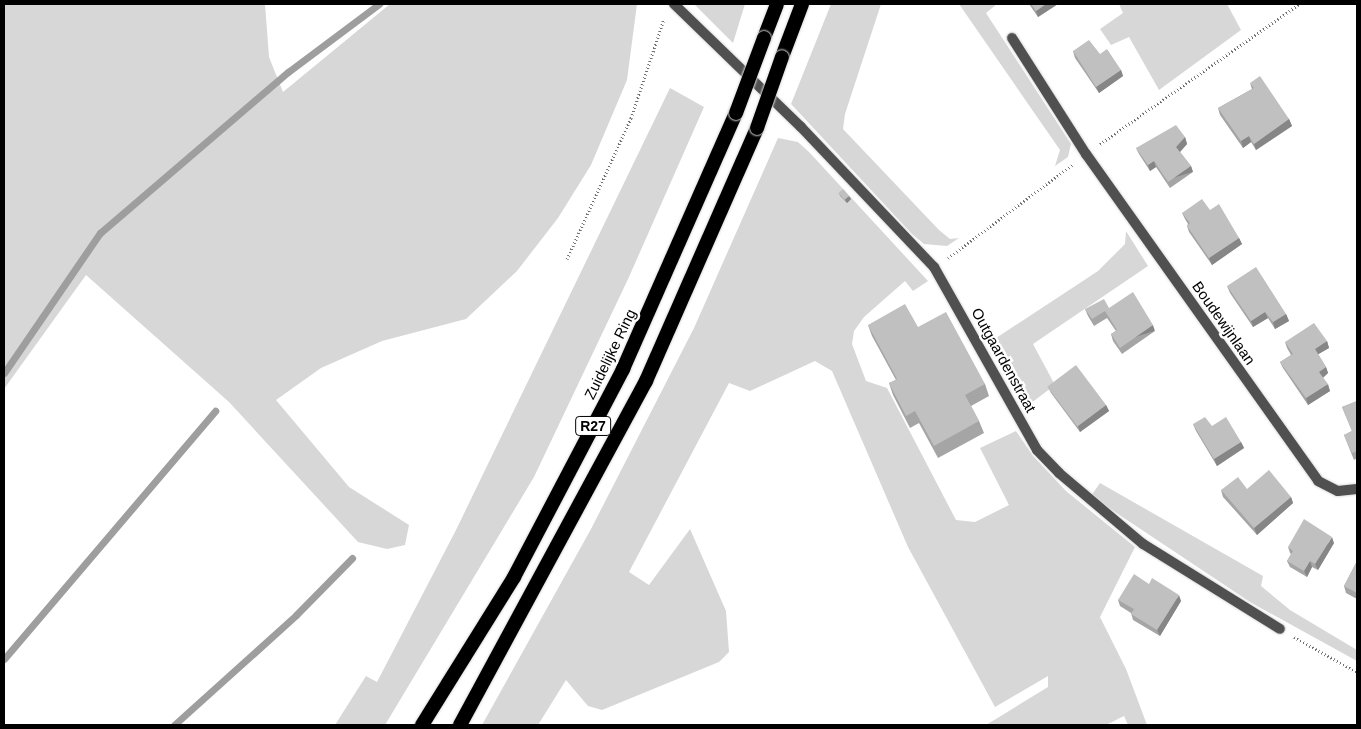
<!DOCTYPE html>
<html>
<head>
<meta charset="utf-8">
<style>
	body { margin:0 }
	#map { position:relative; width:1361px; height:729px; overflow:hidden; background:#fff; font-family:Arial,sans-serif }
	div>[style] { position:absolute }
	.green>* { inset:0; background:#d7d7d7 }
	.stream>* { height:7px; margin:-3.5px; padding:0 3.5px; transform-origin:3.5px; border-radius:3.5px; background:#9e9e9e }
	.path>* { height:3px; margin-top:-1.5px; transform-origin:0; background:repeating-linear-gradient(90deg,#727272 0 1px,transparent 0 3.5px) }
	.roads { filter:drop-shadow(0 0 1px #dbdbdb) drop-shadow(0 0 1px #dbdbdb) }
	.minor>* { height:10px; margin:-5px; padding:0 5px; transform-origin:5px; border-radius:5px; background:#505050 }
	.trunk>* { height:14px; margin:-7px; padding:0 7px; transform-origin:7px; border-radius:7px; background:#000 }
	.bridges { filter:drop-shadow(0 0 1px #dbdbdb) drop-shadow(0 0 1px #dbdbdb) }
	.trunk-bridge>* { height:14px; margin:-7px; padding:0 7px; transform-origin:7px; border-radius:7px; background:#000 }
	.wall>* { inset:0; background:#a5a5a5 }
	.shaded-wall>* { inset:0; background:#868686; transform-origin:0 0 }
	.building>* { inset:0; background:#c0c0c0; transform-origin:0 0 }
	span { translate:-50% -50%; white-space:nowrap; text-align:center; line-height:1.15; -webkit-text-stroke:5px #fff; paint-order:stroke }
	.shield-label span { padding:1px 4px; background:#fff; border:1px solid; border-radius:4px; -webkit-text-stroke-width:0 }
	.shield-label { font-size:14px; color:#000; font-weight:700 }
	.street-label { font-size:15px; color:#000 }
	.frame { position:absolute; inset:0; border:5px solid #000; pointer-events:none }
</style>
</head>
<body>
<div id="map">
	<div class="green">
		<div style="clip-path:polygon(4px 4px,265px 4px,269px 57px,283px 92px,390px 4px,637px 4px,627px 80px,591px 165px,558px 218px,517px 271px,466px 319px,382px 341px,321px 368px,276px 400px,349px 487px,409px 525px,405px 545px,387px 549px,358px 542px,229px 402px,86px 275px,4px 389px)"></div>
		<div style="clip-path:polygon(694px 4px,745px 4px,733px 43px)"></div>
		<div style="clip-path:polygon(831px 4px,881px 4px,845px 114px,843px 129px,939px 230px,950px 239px,959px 238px,947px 246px,924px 244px,912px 234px,791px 104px)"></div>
		<div style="clip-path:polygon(959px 4px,997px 4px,986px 13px,1071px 144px,1068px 157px,1055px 166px,1060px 150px)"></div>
		<div style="clip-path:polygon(1119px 4px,1227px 4px,1241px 30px,1159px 90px,1129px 37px,1111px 45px,1100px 29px,1123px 13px)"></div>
		<div style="clip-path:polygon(670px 88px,704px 107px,629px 277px,534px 477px,385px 725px,335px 725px,366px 676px,377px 682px,456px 530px)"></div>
		<div style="clip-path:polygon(778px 138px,798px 142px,810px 153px,928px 281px,913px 291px,905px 281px,864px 317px,854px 331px,852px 344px,866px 381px,887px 388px,956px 520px,975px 522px,1009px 505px,980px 448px,1016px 431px,1033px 456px,1066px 491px,1135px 547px,1100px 617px,1126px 669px,1147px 725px,1128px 725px,1124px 716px,1106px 725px,986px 725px,1048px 687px,1048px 676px,995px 707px,908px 547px,832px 371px,815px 361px,750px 391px,729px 383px,629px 572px,649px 585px,690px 529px,726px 611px,729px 652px,719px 662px,602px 710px,588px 706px,566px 680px,538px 725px,482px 725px,591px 529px,694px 328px)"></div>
		<div style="clip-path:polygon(1126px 231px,1148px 266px,1033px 344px,1055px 385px,1026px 407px,990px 342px,1098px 271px,1125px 244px)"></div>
		<div style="clip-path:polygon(1100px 483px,1263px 576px,1261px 586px,1290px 610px,1357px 650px,1357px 661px,1250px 602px,1091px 496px)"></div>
	</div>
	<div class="stream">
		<div style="left:4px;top:373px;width:170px;rotate:-55.6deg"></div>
		<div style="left:100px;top:233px;width:248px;rotate:-40.6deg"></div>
		<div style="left:288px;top:72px;width:114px;rotate:-36.8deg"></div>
		<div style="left:4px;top:659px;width:326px;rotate:-49.6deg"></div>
		<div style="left:174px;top:725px;width:164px;rotate:-42deg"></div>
		<div style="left:296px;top:615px;width:80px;rotate:-45.5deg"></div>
	</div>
	<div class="path">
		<div style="left:1100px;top:144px;width:243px;rotate:-35.1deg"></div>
		<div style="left:948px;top:258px;width:156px;rotate:-36.9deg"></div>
		<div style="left:567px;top:259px;width:155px;rotate:-65.6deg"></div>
		<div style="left:631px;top:118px;width:104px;rotate:-71.6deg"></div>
		<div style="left:1294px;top:637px;width:72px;rotate:29.1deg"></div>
	</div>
	<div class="roads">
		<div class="minor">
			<div style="left:674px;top:4px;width:177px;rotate:44.1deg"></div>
			<div style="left:801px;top:127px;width:193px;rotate:46.5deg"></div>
			<div style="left:934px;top:267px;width:210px;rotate:60.6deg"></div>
			<div style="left:1037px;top:450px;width:32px;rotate:46deg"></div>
			<div style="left:1059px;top:473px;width:110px;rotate:40.2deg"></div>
			<div style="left:1143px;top:544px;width:161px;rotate:31.8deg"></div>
			<div style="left:1012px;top:38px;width:138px;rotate:57.5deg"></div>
			<div style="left:1086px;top:154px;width:401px;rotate:54.6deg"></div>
			<div style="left:1318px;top:481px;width:22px;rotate:27deg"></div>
			<div style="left:1338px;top:491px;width:19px;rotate:-6deg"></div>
		</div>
		<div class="trunk">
			<div style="left:764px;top:38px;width:36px;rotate:-69deg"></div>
			<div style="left:782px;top:57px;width:57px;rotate:-69.3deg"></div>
			<div style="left:422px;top:725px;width:174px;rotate:-58.1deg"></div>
			<div style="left:514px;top:577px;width:235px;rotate:-62.3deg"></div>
			<div style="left:623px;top:369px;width:280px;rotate:-66.2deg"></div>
			<div style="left:460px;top:725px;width:391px;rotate:-61.6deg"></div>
			<div style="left:646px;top:381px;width:276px;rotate:-66.3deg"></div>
		</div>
	</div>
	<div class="bridges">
		<div class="trunk-bridge">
			<div style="left:736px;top:113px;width:80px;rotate:-69.5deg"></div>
			<div style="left:757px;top:128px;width:75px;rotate:-70.6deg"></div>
		</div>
	</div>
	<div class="wall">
		<div style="clip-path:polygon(1029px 4px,1058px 4px,1038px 17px)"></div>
		<div style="clip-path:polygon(1073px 51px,1100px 54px,1121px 70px,1123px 76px,1099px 93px,1075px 58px)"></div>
		<div style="clip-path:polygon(1250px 83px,1289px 119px,1292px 126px,1256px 150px,1251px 142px,1243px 148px,1220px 115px,1218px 108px,1252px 89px)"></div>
		<div style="clip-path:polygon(1185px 137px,1187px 144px,1180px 152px,1191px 166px,1193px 172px,1170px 188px,1156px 167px,1150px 171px,1139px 154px,1136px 148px)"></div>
		<div style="clip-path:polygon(839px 193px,851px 199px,847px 203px,840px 196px)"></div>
		<div style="clip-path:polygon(1210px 210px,1239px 238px,1242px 244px,1212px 265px,1189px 232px,1187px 226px,1188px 224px,1185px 219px,1182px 213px)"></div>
		<div style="clip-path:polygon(1227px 286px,1286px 314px,1289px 321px,1275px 329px,1268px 318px,1253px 327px,1230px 293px)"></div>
		<div style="clip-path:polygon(1109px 308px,1155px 331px,1122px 354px,1113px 341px,1111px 334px,1116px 331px,1107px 318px,1094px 326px,1088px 316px,1085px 309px)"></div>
		<div style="clip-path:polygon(868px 325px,918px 327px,985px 384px,989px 396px,971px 406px,979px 421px,984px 433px,938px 458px,919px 423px,910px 428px,893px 395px,889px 383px,896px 380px,872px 336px)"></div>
		<div style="clip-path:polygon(1327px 341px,1329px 348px,1318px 354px,1326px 367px,1328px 373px,1323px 378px,1330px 391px,1308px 405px,1283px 368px,1280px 362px,1291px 355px,1287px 348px,1285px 342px)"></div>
		<div style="clip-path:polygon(1048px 387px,1106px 405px,1109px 411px,1080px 432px,1051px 393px)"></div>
		<div style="clip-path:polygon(1357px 401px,1357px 458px,1354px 460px,1344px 435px,1352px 431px,1342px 407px)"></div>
		<div style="clip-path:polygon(1193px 424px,1212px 426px,1241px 442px,1244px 448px,1217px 466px,1196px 431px)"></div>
		<div style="clip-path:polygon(1247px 489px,1291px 497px,1293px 503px,1257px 535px,1223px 497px,1221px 490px)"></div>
		<div style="clip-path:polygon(1334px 543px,1318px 570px,1312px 567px,1307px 577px,1290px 567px,1287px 561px,1291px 554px,1290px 553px,1288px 547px)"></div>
		<div style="clip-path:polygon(1357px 561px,1357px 599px,1346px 593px,1344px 586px)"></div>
		<div style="clip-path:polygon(1149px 584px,1181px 601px,1160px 636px,1133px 620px,1131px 613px,1120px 606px,1118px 600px)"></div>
	</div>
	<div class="shaded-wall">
		<div style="clip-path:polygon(1046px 4px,1058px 4px,1038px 17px,1036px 11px)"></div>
		<div style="clip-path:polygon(1121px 70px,1123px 76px,1099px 93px,1096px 87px)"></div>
		<div style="clip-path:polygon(1289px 119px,1292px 126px,1256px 150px,1254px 144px)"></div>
		<div style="clip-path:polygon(1249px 136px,1251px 142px,1243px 148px,1241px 141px)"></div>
		<div style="clip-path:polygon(1185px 137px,1187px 144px,1179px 153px,1176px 147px)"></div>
		<div style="clip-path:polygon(1154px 161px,1156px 167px,1150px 171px,1148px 165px)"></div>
		<div style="left:1191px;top:166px;width:6px;height:28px;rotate:72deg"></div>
		<div style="clip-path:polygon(849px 196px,851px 199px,847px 203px,845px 200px)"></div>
		<div style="clip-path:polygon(1239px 238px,1242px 244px,1212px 265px,1209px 258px)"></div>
		<div style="clip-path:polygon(1265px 312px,1268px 318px,1253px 327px,1251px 321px)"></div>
		<div style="clip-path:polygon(1286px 314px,1289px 321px,1275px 329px,1273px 322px)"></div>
		<div style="left:1153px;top:325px;width:6px;height:40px;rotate:72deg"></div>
		<div style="clip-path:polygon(1327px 341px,1329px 348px,1317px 355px,1315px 349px)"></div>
		<div style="clip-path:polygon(1326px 367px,1328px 373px,1321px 379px,1319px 372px)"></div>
		<div style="clip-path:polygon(1328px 384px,1330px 391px,1308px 405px,1306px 398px)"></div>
		<div style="clip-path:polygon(1106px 405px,1109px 411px,1080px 432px,1078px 426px)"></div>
		<div style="clip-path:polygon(1241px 442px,1244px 448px,1217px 466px,1214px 459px)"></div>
		<div style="clip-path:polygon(1291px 497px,1293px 503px,1257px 535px,1254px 528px)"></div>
		<div style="clip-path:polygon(1332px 537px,1334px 543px,1318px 570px,1315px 564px)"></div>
		<div style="clip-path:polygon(1310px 561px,1312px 567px,1307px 577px,1304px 571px)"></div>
		<div style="clip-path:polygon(1179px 595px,1181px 601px,1160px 636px,1157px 630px)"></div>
	</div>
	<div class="building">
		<div style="clip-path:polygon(1031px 4px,1046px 4px,1036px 11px)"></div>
		<div style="clip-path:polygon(1089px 40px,1100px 54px,1107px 49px,1121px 70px,1096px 87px,1073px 51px)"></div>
		<div style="clip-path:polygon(1260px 76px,1289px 119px,1254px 144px,1249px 136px,1241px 141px,1218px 108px,1254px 88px,1250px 83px)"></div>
		<div style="clip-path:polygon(1176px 125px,1185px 137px,1176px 147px,1191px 166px,1168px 182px,1154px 161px,1148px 165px,1136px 148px)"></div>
		<div style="left:843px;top:189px;width:9px;height:6px;rotate:49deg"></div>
		<div style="clip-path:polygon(1202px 199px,1210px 210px,1219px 204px,1239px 238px,1209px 258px,1187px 226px,1190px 223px,1182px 213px)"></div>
		<div style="clip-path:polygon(1256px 267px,1286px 314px,1273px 322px,1265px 312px,1251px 321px,1227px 286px)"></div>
		<div style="clip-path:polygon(1133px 292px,1153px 325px,1120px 348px,1111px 334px,1117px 330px,1105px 311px,1092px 319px,1085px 309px,1104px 299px,1109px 308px)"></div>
		<div style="clip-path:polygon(905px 304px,918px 327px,946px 312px,985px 384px,965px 395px,979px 421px,934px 446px,915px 411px,906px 416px,889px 383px,897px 379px,868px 325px)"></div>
		<div style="clip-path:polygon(1314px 323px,1327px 341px,1315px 349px,1326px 367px,1319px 372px,1328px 384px,1306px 398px,1280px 362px,1293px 354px,1285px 342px)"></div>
		<div style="left:1076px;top:365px;width:50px;height:36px;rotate:53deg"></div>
		<div style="clip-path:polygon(1357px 401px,1357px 451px,1352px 453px,1344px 435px,1352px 431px,1342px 407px)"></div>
		<div style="clip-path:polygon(1205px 417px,1212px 426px,1226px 417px,1241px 442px,1214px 459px,1193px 424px)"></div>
		<div style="clip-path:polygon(1269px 470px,1291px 497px,1254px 528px,1221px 490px,1238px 477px,1247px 489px)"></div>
		<div style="clip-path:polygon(1304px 519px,1332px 537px,1315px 564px,1310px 561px,1304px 571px,1287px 561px,1293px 551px,1288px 547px)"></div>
		<div style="clip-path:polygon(1357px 561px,1357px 593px,1344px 586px)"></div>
		<div style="clip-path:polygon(1134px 574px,1149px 584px,1152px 578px,1179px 595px,1157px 630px,1131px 614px,1134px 609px,1118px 600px)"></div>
	</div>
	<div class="shield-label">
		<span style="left:593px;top:426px">R27</span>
	</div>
	<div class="street-label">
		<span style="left:1224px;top:323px;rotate:55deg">Boudewijnlaan</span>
		<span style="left:610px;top:354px;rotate:-64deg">Zuidelijke Ring</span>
		<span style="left:1004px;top:360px;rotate:61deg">Outgaardenstraat</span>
	</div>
	<div class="frame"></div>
</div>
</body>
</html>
